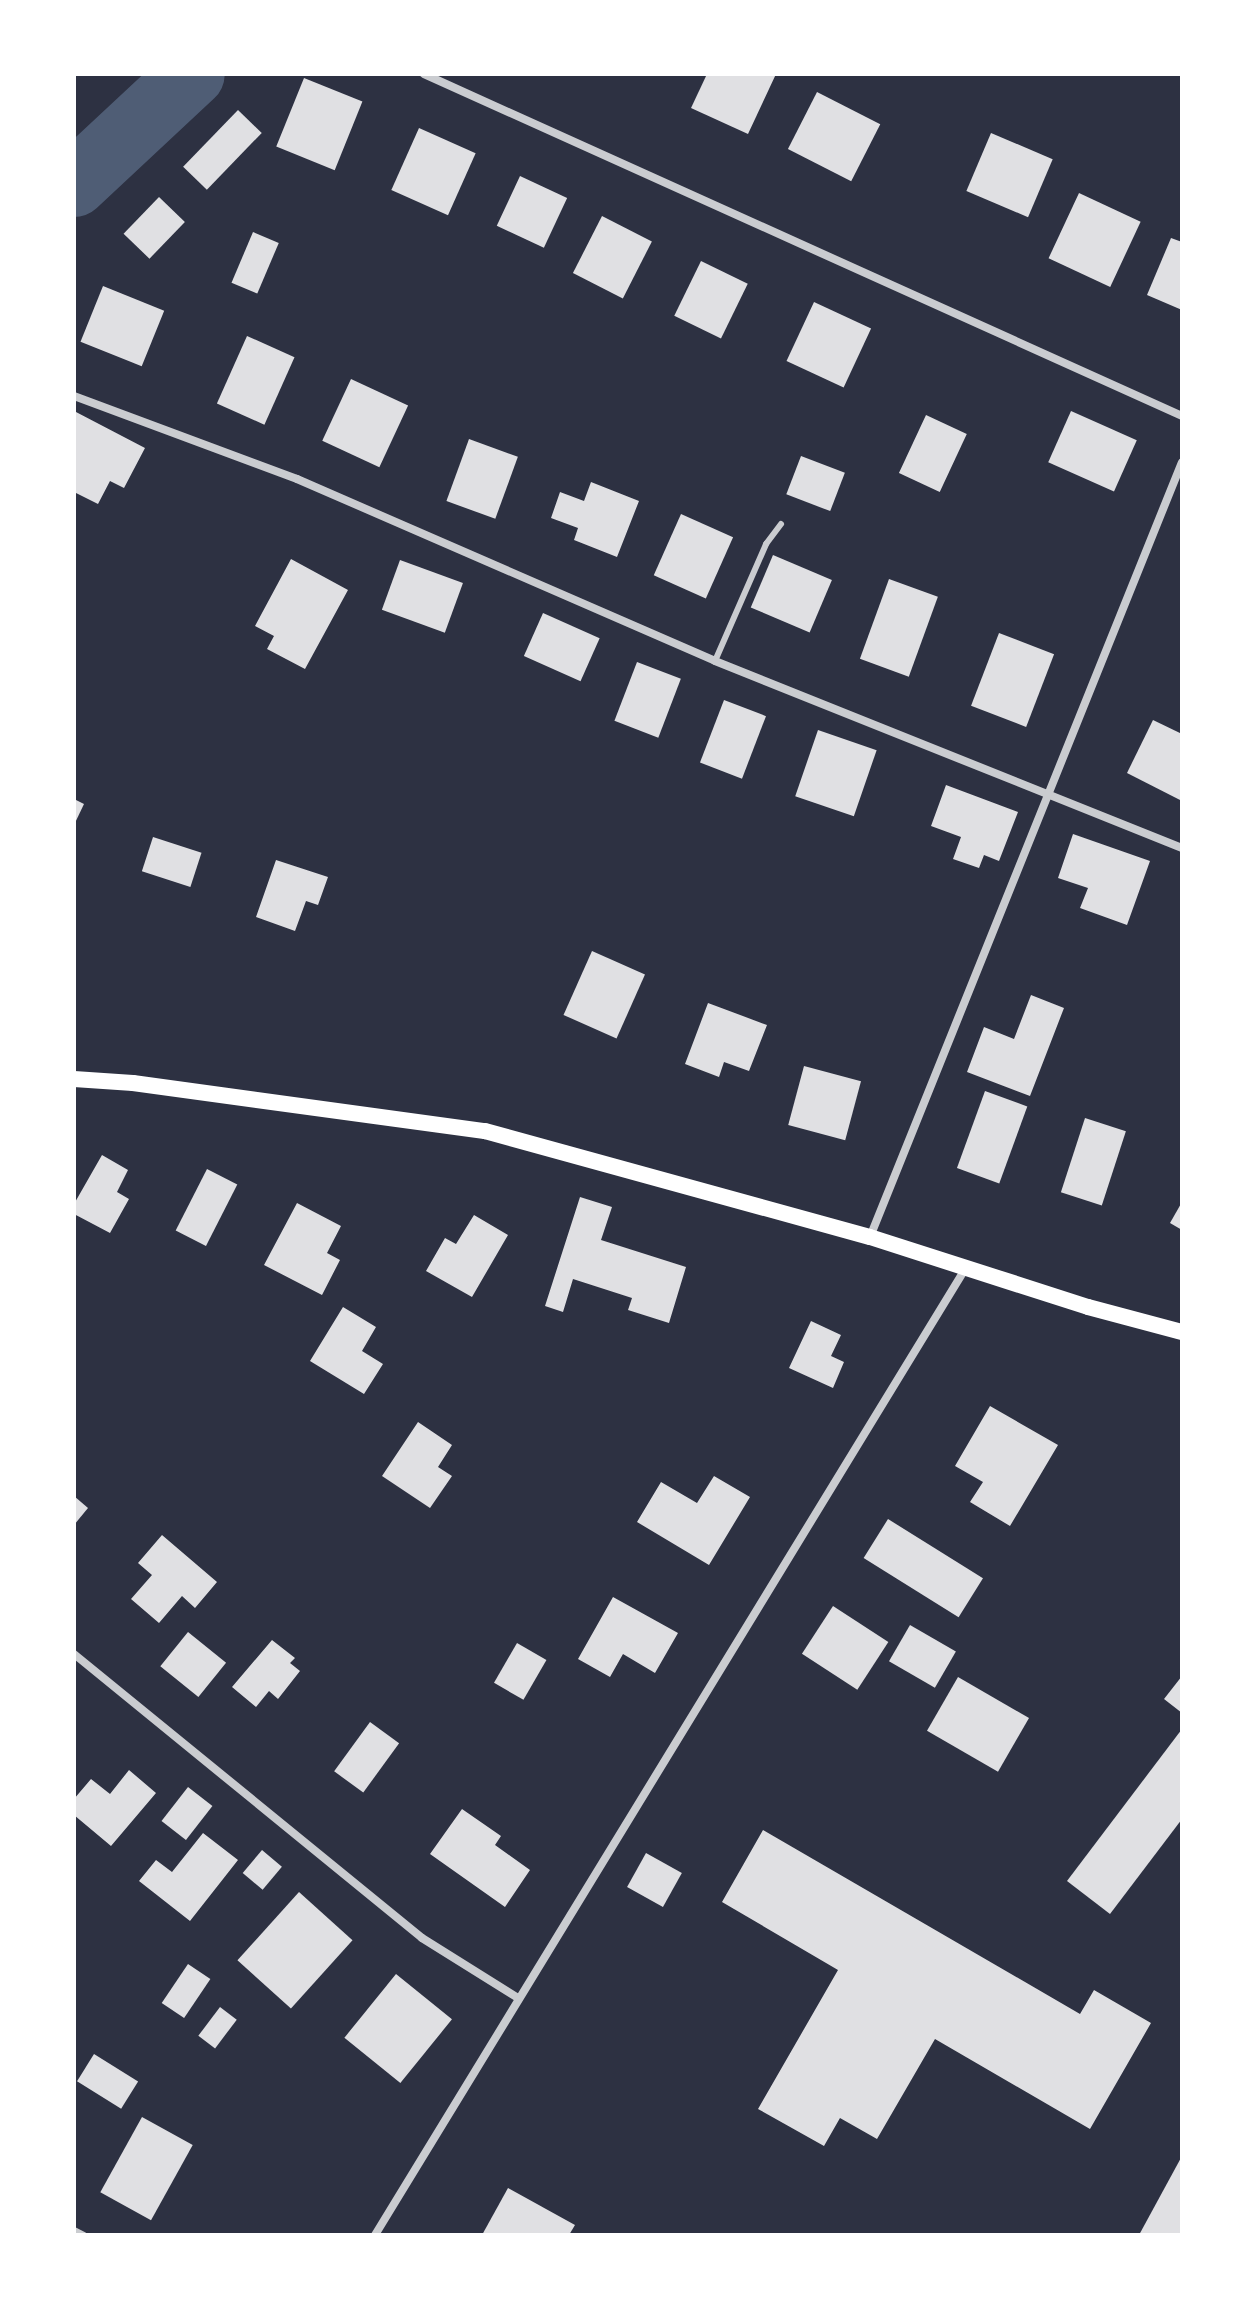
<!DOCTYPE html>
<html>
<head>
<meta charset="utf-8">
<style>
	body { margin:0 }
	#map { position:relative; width:1256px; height:2309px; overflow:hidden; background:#2d3142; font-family:Commissioner,sans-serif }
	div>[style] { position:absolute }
	.river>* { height:66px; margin:-33px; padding:0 33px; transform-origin:33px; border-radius:33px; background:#4f5d75 }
	.building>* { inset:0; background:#e0e0e3; transform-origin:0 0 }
	.service>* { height:6px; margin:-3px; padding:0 3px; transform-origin:3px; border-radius:3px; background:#caccd0 }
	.minor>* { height:8px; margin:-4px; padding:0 4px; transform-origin:4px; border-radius:4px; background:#caccd0 }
	.secondary>* { height:16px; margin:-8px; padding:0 8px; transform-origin:8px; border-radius:8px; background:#fff }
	span { translate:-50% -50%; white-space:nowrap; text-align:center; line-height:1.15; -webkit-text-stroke:7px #fff; paint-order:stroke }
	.frame { position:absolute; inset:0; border:76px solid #fff; pointer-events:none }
</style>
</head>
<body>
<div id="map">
	<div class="river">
		<div style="left:74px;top:184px;width:161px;rotate:-43deg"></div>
	</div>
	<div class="building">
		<div style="clip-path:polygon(707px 74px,776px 74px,748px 134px,691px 108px)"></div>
		<div style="left:304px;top:78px;width:63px;height:74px;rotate:22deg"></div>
		<div style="left:817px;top:92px;width:71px;height:64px;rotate:27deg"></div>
		<div style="left:238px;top:110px;width:33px;height:79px;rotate:44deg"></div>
		<div style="left:419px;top:128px;width:62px;height:68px;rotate:24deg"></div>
		<div style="left:991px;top:133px;width:67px;height:63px;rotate:23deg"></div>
		<div style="left:520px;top:176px;width:52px;height:55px;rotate:25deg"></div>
		<div style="left:1079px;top:193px;width:68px;height:72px;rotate:25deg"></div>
		<div style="left:159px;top:197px;width:36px;height:51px;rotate:44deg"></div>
		<div style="left:602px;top:216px;width:56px;height:64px;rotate:27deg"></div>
		<div style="left:253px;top:232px;width:28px;height:55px;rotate:23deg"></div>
		<div style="clip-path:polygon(1171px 238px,1182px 242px,1182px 310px,1147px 295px)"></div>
		<div style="left:701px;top:261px;width:52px;height:61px;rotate:26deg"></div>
		<div style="left:103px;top:286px;width:66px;height:60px;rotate:22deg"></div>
		<div style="left:814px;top:302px;width:63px;height:65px;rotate:25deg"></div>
		<div style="left:247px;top:336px;width:52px;height:74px;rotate:24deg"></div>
		<div style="left:351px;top:379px;width:63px;height:68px;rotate:25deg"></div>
		<div style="left:1071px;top:411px;width:72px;height:56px;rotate:24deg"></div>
		<div style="clip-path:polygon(76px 412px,145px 448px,124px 488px,110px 481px,98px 504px,74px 492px)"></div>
		<div style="left:926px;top:415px;width:45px;height:64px;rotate:25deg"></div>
		<div style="left:469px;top:439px;width:52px;height:66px;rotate:20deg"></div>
		<div style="left:801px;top:456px;width:47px;height:41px;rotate:21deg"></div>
		<div style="clip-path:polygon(591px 482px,639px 501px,617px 557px,574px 540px,578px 528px,551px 518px,560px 492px,584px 501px)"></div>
		<div style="left:681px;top:514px;width:57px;height:67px;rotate:24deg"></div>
		<div style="left:773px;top:555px;width:64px;height:57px;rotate:23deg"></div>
		<div style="clip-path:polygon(291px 559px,348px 590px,305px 669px,267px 649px,274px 636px,255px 626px)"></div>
		<div style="left:400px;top:560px;width:67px;height:53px;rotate:20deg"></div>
		<div style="left:889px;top:579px;width:52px;height:85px;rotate:20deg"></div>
		<div style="left:543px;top:613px;width:62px;height:47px;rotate:24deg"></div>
		<div style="left:999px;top:633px;width:59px;height:78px;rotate:21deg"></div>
		<div style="left:637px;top:662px;width:47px;height:63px;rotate:21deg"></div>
		<div style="left:724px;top:700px;width:45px;height:67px;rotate:21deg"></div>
		<div style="clip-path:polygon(1153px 720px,1182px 734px,1182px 801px,1127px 773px)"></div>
		<div style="left:818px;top:730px;width:62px;height:70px;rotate:19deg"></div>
		<div style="clip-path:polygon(946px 785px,1018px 812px,999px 861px,984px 855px,979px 868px,953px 859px,961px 837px,931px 826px)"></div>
		<div style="clip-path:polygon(74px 799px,84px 804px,74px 825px)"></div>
		<div style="clip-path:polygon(1073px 834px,1150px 861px,1127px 925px,1080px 908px,1088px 888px,1058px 878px)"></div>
		<div style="left:153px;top:837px;width:51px;height:36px;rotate:18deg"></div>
		<div style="clip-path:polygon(276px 860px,328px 877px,318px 905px,306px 901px,295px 931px,256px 917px)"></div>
		<div style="left:592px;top:951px;width:58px;height:70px;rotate:24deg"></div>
		<div style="clip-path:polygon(1031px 995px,1064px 1008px,1030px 1096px,967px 1072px,984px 1027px,1014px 1039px)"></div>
		<div style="clip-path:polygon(708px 1003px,767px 1025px,749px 1071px,724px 1062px,719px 1077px,685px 1064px)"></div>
		<div style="left:804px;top:1066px;width:59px;height:61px;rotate:15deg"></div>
		<div style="left:985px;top:1091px;width:45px;height:82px;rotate:20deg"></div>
		<div style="left:1085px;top:1118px;width:43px;height:78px;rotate:18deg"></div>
		<div style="clip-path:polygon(102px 1155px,128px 1170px,117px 1192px,129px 1199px,110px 1233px,74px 1214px,74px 1204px)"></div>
		<div style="left:207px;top:1169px;width:34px;height:69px;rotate:27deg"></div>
		<div style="clip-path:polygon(580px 1197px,612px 1207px,601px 1240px,686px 1267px,669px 1323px,628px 1310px,632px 1298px,573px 1279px,563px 1312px,545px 1306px)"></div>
		<div style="clip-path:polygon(1182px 1202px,1182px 1230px,1170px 1223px)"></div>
		<div style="clip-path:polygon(297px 1203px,341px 1226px,327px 1253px,340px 1260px,322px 1295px,264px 1265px)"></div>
		<div style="clip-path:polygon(474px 1215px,508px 1235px,472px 1297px,426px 1271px,445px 1238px,456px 1244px)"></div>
		<div style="clip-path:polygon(343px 1307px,376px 1327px,362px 1351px,383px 1364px,364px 1394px,310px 1361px)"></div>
		<div style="clip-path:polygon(811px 1321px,841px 1335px,831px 1356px,844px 1362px,833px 1388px,789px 1368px)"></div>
		<div style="clip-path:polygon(990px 1406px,1058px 1445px,1010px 1526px,970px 1502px,983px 1482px,955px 1466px)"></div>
		<div style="clip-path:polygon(418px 1422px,452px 1445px,438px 1467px,452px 1476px,430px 1508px,382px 1476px)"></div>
		<div style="clip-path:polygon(714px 1476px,750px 1497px,709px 1565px,637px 1522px,661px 1482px,697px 1503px)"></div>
		<div style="clip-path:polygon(74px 1496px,88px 1508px,74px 1525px)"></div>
		<div style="left:888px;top:1519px;width:112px;height:46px;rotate:32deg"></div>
		<div style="clip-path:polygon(162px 1535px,217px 1582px,195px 1608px,182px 1596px,159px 1623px,131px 1599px,152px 1575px,138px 1563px)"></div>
		<div style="clip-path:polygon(613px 1597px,678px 1633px,655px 1673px,623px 1654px,610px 1677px,578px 1659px)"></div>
		<div style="left:833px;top:1606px;width:66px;height:57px;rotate:33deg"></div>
		<div style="left:910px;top:1625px;width:53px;height:42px;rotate:30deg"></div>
		<div style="left:188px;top:1632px;width:49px;height:44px;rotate:39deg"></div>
		<div style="clip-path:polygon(272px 1640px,295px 1658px,290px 1663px,300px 1671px,278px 1699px,269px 1691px,256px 1707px,232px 1687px)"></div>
		<div style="left:517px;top:1643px;width:34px;height:46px;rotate:30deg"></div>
		<div style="clip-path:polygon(1182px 1676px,1182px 1713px,1164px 1699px)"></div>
		<div style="left:958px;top:1677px;width:82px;height:62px;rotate:30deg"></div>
		<div style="left:370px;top:1722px;width:36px;height:61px;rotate:36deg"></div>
		<div style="clip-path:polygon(1182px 1729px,1182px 1819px,1110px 1914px,1067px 1881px)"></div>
		<div style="clip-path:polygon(129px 1770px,156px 1793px,111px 1846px,74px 1815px,74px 1799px,91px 1779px,110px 1794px)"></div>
		<div style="left:188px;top:1787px;width:31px;height:43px;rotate:38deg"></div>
		<div style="clip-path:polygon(462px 1809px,501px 1836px,495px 1845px,530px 1870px,505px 1907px,430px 1854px)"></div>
		<div style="clip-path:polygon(763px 1830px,1080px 2014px,1094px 1990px,1151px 2023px,1090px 2129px,935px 2039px,877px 2139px,840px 2118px,824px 2146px,758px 2109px,838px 1970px,722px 1902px)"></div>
		<div style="clip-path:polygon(203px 1833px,238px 1860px,190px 1921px,139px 1881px,156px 1860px,172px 1872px)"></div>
		<div style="left:262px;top:1850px;width:26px;height:30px;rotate:40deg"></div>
		<div style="left:646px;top:1853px;width:41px;height:39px;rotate:29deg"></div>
		<div style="left:299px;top:1892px;width:72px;height:92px;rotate:42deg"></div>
		<div style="left:188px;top:1964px;width:27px;height:47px;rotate:34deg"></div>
		<div style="left:396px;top:1974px;width:72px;height:82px;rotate:39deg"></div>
		<div style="left:220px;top:2007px;width:21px;height:36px;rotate:37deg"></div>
		<div style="left:94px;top:2054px;width:52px;height:32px;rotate:32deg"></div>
		<div style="left:142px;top:2117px;width:58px;height:86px;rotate:29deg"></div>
		<div style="clip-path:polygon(1182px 2156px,1182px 2235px,1139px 2235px)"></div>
		<div style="clip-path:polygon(508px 2188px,575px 2225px,569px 2235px,482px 2235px)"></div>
	</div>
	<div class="service">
		<div style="left:715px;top:661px;width:128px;rotate:-66.4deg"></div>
		<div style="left:766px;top:544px;width:25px;rotate:-53deg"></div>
		<div style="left:74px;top:2230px;width:11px;rotate:27deg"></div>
	</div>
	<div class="minor">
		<div style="left:424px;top:74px;width:832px;rotate:24.28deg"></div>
		<div style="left:74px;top:396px;width:238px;rotate:20.4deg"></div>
		<div style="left:297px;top:479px;width:456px;rotate:23.5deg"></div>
		<div style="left:715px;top:661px;width:503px;rotate:21.82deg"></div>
		<div style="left:870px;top:1237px;width:835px;rotate:-68.07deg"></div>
		<div style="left:74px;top:1654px;width:449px;rotate:39.2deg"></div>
		<div style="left:422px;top:1938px;width:113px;rotate:32deg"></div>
		<div style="left:375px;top:2235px;width:1132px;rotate:-58.58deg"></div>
	</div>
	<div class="secondary">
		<div style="left:74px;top:1079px;width:59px;rotate:3.9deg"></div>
		<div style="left:133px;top:1083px;width:355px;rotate:7.8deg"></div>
		<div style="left:485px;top:1131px;width:399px;rotate:15.4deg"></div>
		<div style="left:870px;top:1237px;width:229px;rotate:17.8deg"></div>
		<div style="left:1088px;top:1307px;width:97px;rotate:14.9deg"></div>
	</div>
	<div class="frame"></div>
</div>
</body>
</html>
